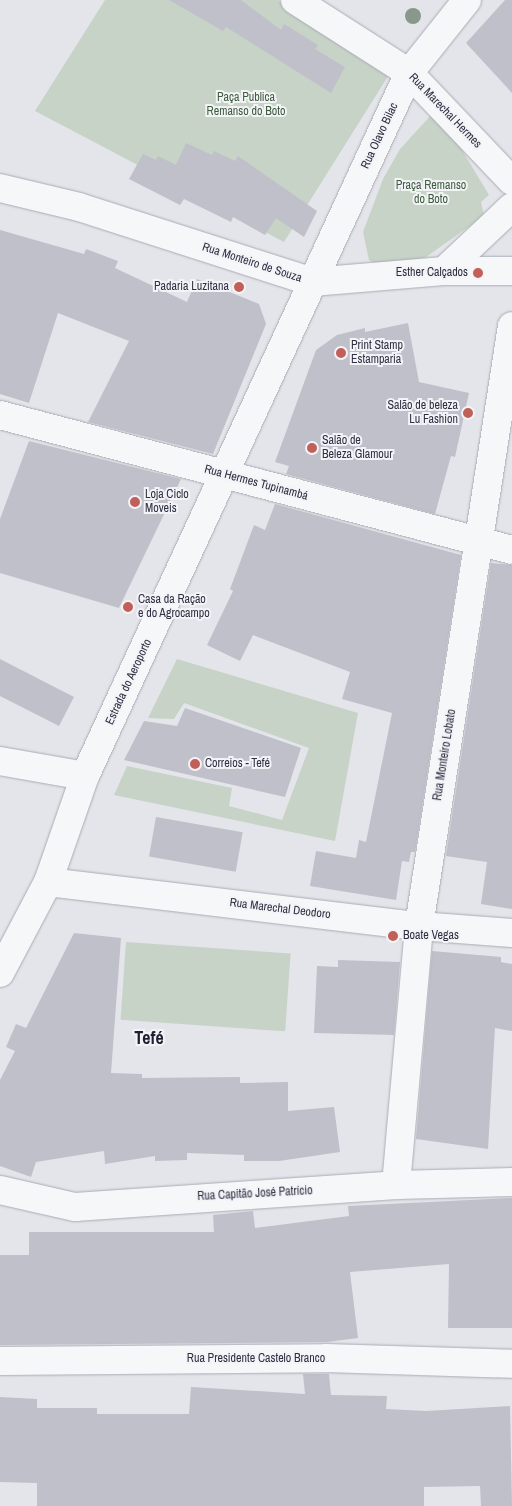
<!DOCTYPE html>
<html>
<head>
<meta charset="utf-8">
<style>
	body { margin:0 }
	#map { position:relative; width:512px; height:1506px; overflow:hidden; background:#e4e5ea; font-family:"Archivo Narrow",sans-serif }
	div>[style] { position:absolute }
	.green>* { inset:0; background:#c6d3c6; transform-origin:0 0 }
	.building>* { inset:0; background:#bfc0ca; transform-origin:0 0 }
	.roads { filter:drop-shadow(0 0 1px #a9abb4) drop-shadow(0 0 1px #a9abb4) }
	.minor>* { height:28px; margin:-14px; padding:0 14px; transform-origin:14px; border-radius:14px; background:#f6f7f9 }
	.trees>* { width:16px; height:16px; margin:-8px; border-radius:50%; background:#88998b }
	.dots>* { width:14px; height:14px; translate:-50% -50%; box-sizing:border-box; border:2px solid #f4f4f8; border-radius:50% }
	span { translate:-50% -50%; white-space:nowrap; text-align:center; line-height:1.15; -webkit-text-stroke:4px #f4f4f8; paint-order:stroke }
	.park-label { font-size:12px; color:#3c5b3d }
	.street-label { font-size:12px; color:#2d3041 }
	.poi-label { font-size:12px; color:#2d3041 }
	.right { translate:-100% -50%; text-align:right }
	.left { translate:0 -50%; text-align:left }
	.district-label { font-size:18px; color:#1f2132; font-weight:700 }
</style>
</head>
<body>
<div id="map">
	<div class="green">
		<div style="clip-path:polygon(105px 0,278px 0,392px 70px,284px 242px,35px 111px)"></div>
		<div style="clip-path:polygon(433px 113px,459px 145px,489px 195px,481px 202px,484px 216px,426px 257px,384px 269px,369px 260px,363px 232px,383px 179px,400px 149px)"></div>
		<div style="clip-path:polygon(177px 659px,358px 713px,335px 841px,114px 795px,127px 766px,232px 788px,229px 806px,282px 820px,309px 748px,184px 703px,174px 719px,148px 718px)"></div>
		<div style="left:126px;top:942px;width:165px;height:78px;rotate:4deg"></div>
	</div>
	<div class="building">
		<div style="clip-path:polygon(169px 0,241px 0,281px 30px,284px 24px,318px 45px,315px 49px,345px 67px,331px 93px,226px 27px,223px 31px)"></div>
		<div style="clip-path:polygon(505px 0,512px 0,512px 93px,466px 43px)"></div>
		<div style="clip-path:polygon(186px 143px,212px 155px,214px 151px,235px 161px,238px 156px,317px 211px,304px 237px,276px 218px,265px 235px,233px 217px,231px 222px,184px 199px,180px 205px,129px 179px,143px 154px,156px 160px,158px 156px,176px 165px)"></div>
		<div style="clip-path:polygon(0 230px,84px 254px,86px 249px,118px 261px,115px 268px,187px 302px,197px 279px,259px 304px,266px 324px,213px 454px,88px 422px,129px 341px,58px 313px,29px 403px,0 394px)"></div>
		<div style="clip-path:polygon(408px 323px,419px 382px,469px 393px,455px 457px,451px 456px,435px 514px,286px 474px,289px 466px,275px 462px,316px 350px,337px 335px,365px 328px,365px 332px)"></div>
		<div style="clip-path:polygon(29px 441px,181px 479px,119px 608px,0 573px,0 519px)"></div>
		<div style="clip-path:polygon(275px 504px,461px 555px,415px 852px,411px 852px,409px 862px,402px 861px,396px 900px,310px 886px,316px 851px,356px 858px,359px 840px,366px 842px,392px 713px,342px 699px,350px 672px,253px 635px,240px 661px,207px 645px,233px 591px,230px 589px,254px 525px,265px 530px)"></div>
		<div style="clip-path:polygon(491px 563px,512px 565px,512px 909px,481px 904px,487px 862px,446px 856px)"></div>
		<div style="clip-path:polygon(0 659px,74px 697px,59px 726px,0 696px)"></div>
		<div style="clip-path:polygon(185px 708px,301px 748px,285px 797px,124px 760px,144px 721px,177px 726px)"></div>
		<div style="left:156px;top:817px;width:88px;height:40px;rotate:10deg"></div>
		<div style="clip-path:polygon(74px 933px,121px 938px,111px 1073px,142px 1074px,142px 1078px,240px 1077px,240px 1083px,288px 1082px,288px 1111px,334px 1107px,340px 1152px,279px 1161px,244px 1161px,244px 1155px,187px 1153px,187px 1160px,155px 1161px,155px 1156px,105px 1164px,104px 1151px,36px 1162px,31px 1177px,0 1166px,0 1080px,15px 1051px,6px 1047px,16px 1024px,26px 1028px)"></div>
		<div style="clip-path:polygon(432px 951px,501px 957px,501px 962px,512px 964px,512px 1031px,495px 1028px,488px 1149px,416px 1139px)"></div>
		<div style="clip-path:polygon(338px 960px,400px 962px,394px 1035px,314px 1033px,317px 966px,338px 967px)"></div>
		<div style="clip-path:polygon(512px 1198px,512px 1328px,448px 1328px,449px 1264px,350px 1272px,358px 1338px,327px 1342px,0 1345px,0 1255px,29px 1255px,29px 1232px,214px 1232px,213px 1215px,253px 1211px,255px 1228px,349px 1216px,348px 1206px)"></div>
		<div style="clip-path:polygon(303px 1374px,329px 1374px,331px 1395px,387px 1396px,386px 1409px,426px 1411px,510px 1406px,512px 1506px,481px 1506px,480px 1486px,424px 1487px,424px 1506px,37px 1506px,37px 1483px,0 1482px,0 1397px,37px 1399px,37px 1408px,97px 1408px,97px 1414px,189px 1414px,191px 1387px,305px 1394px)"></div>
	</div>
	<div class="roads">
		<div class="minor">
			<div style="left:295px;top:0;width:135px;rotate:32.6deg"></div>
			<div style="left:409px;top:73px;width:149px;rotate:46.4deg"></div>
			<div style="left:0;top:188px;width:81px;rotate:13.5deg"></div>
			<div style="left:79px;top:207px;width:245px;rotate:17.8deg"></div>
			<div style="left:312px;top:282px;width:132px;rotate:-4.8deg"></div>
			<div style="left:444px;top:271px;width:68px"></div>
			<div style="left:444px;top:271px;width:93px;rotate:-43.3deg"></div>
			<div style="left:0;top:415px;width:529px;rotate:14.77deg"></div>
			<div style="left:0;top:761px;width:86px;rotate:10deg"></div>
			<div style="left:48px;top:882px;width:374px;rotate:6.8deg"></div>
			<div style="left:419px;top:926px;width:93px;rotate:4.3deg"></div>
			<div style="left:0;top:973px;width:103px;rotate:-62.2deg"></div>
			<div style="left:48px;top:882px;width:112px;rotate:-70.8deg"></div>
			<div style="left:85px;top:776px;width:774px;rotate:-65.26deg"></div>
			<div style="left:409px;top:73px;width:93px;rotate:-51.5deg"></div>
			<div style="left:396px;top:1185px;width:260px;rotate:-84.9deg"></div>
			<div style="left:419px;top:926px;width:607px;rotate:-81.19deg"></div>
			<div style="left:0;top:1190px;width:77px;rotate:12.8deg"></div>
			<div style="left:75px;top:1207px;width:322px;rotate:-3.9deg"></div>
			<div style="left:396px;top:1185px;width:116px;rotate:-1.5deg"></div>
			<div style="left:0;top:1361px;width:326px;rotate:-0.5deg"></div>
			<div style="left:326px;top:1358px;width:186px;rotate:1.8deg"></div>
		</div>
	</div>
	<div class="trees">
		<div style="left:413px;top:16px"></div>
	</div>
	<div class="dots">
		<div style="left:478px;top:273px;background:#c06058"></div>
		<div style="left:239px;top:287px;background:#c06058"></div>
		<div style="left:341px;top:353px;background:#c06058"></div>
		<div style="left:468px;top:413px;background:#c06058"></div>
		<div style="left:312px;top:448px;background:#c06058"></div>
		<div style="left:135px;top:502px;background:#c06058"></div>
		<div style="left:128px;top:607px;background:#c06058"></div>
		<div style="left:195px;top:764px;background:#c06058"></div>
		<div style="left:393px;top:936px;background:#c06058"></div>
	</div>
	<div class="park-label">
		<span style="left:246px;top:105px">Paça Publica<br>Remanso do Boto</span>
		<span style="left:431px;top:193px">Praça Remanso<br>do Boto</span>
	</div>
	<div class="street-label">
		<span style="left:445px;top:111px;rotate:46deg">Rua Marechal Hermes</span>
		<span style="left:380px;top:136px;rotate:-65deg">Rua Olavo Bilac</span>
		<span style="left:252px;top:263px;rotate:18deg">Rua Monteiro de Souza</span>
		<span style="left:256px;top:483px;rotate:15deg">Rua Hermes Tupinambá</span>
		<span style="left:129px;top:682px;rotate:-65deg">Estrada do Aeroporto</span>
		<span style="left:445px;top:755px;rotate:-81deg">Rua Monteiro Lobato</span>
		<span style="left:280px;top:909px;rotate:7deg">Rua Marechal Deodoro</span>
		<span style="left:255px;top:1194px;rotate:-3deg">Rua Capitão José Patrício</span>
		<span style="left:256px;top:1359px">Rua Presidente Castelo Branco</span>
	</div>
	<div class="poi-label">
		<span class="right" style="left:468px;top:273px">Esther Calçados</span>
		<span class="right" style="left:229px;top:287px">Padaria Luzitana</span>
		<span class="left" style="left:351px;top:353px">Print Stamp<br>Estamparia</span>
		<span class="right" style="left:458px;top:413px">Salão de beleza<br>Lu Fashion</span>
		<span class="left" style="left:322px;top:448px">Salão de<br>Beleza Glamour</span>
		<span class="left" style="left:145px;top:502px">Loja Ciclo<br>Moveis</span>
		<span class="left" style="left:138px;top:607px">Casa da Ração<br>e do Agrocampo</span>
		<span class="left" style="left:205px;top:764px">Correios - Tefé</span>
		<span class="left" style="left:403px;top:936px">Boate Vegas</span>
	</div>
	<div class="district-label">
		<span style="left:149px;top:1038px">Tefé</span>
	</div>
</div>
</body>
</html>
